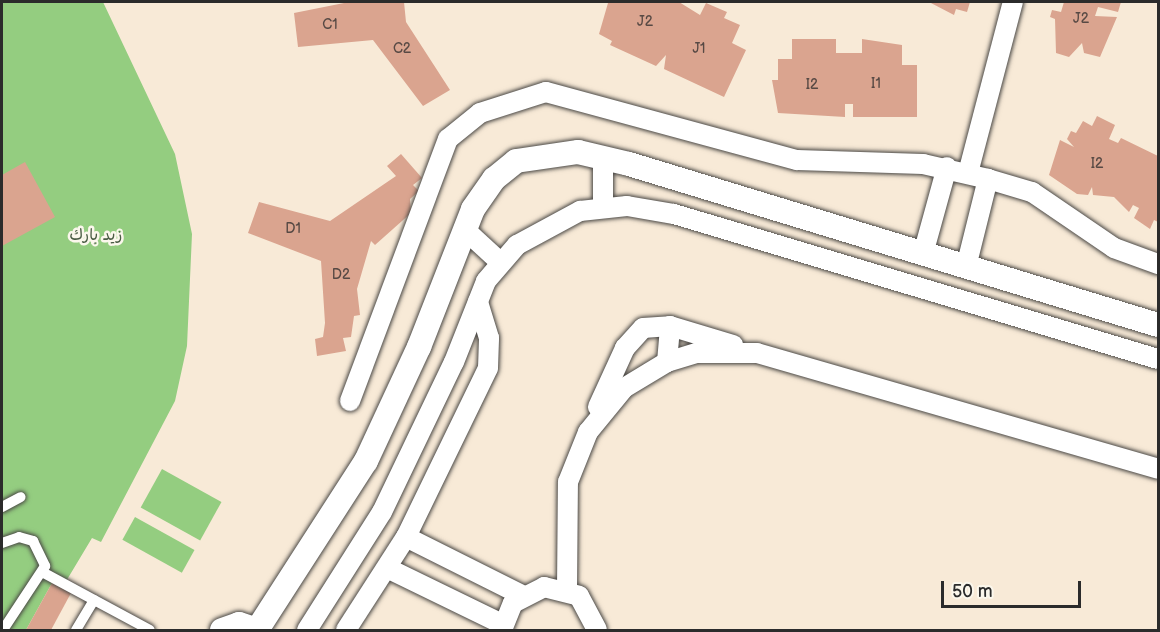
<!DOCTYPE html>
<html>
<head>
<meta charset="utf-8">
<style>
	body { margin:0 }
	#map { position:relative; width:1160px; height:632px; overflow:hidden; background:#f8ead7; font-family:"Balsamiq Sans","Playpen Sans Arabic",sans-serif }
	div>[style] { position:absolute }
	.green>* { inset:0; background:#94cd80; transform-origin:0 0 }
	.building>* { inset:0; background:#daa48f }
	.roads { filter:drop-shadow(0 0 2px #4a4845) drop-shadow(0 0 2px #4a4845) }
	.service>* { height:10px; margin:-5px; padding:0 5px; transform-origin:5px; border-radius:5px; background:#fff }
	.minor>* { height:20px; margin:-10px; padding:0 10px; transform-origin:10px; border-radius:10px; background:#fff }
	.tertiary>* { height:24px; margin:-12px; padding:0 12px; transform-origin:12px; border-radius:12px; background:#fff }
	span { translate:-50% -50%; white-space:nowrap; text-align:center; line-height:1.15; -webkit-text-stroke:5px #fbf7ec; paint-order:stroke }
	.number-label { font-size:14px; color:#574944 }
	.number-label span { -webkit-text-stroke-width:0 }
	.park-label { font-size:16px; color:#4a5c44 }
	.frame { position:absolute; inset:0; border:3px solid #2b2b2b; pointer-events:none }
	.scale { position:absolute; left:941px; top:581px; width:140px; height:27px; box-sizing:border-box; border:3px solid #2b2b2b; border-top:0; padding-left:8px; font-size:18px; line-height:21px; white-space:nowrap; color:#2b2b2b; -webkit-text-stroke:4px #fbf7ec; paint-order:stroke }
</style>
</head>
<body>
<div id="map">
	<div class="green">
		<div style="clip-path:polygon(2px 2px,103px 2px,175px 154px,192px 234px,187px 346px,175px 401px,101px 542px,92px 538px,65px 583px,52px 583px,26px 630px,2px 630px)"></div>
		<div style="left:162px;top:469px;width:68px;height:44px;rotate:29deg"></div>
		<div style="left:135px;top:517px;width:68px;height:26px;rotate:29deg"></div>
	</div>
	<div class="building">
		<div style="clip-path:polygon(349px 2px,404px 2px,406px 22px,450px 90px,423px 106px,373px 40px,298px 47px,294px 13px)"></div>
		<div style="clip-path:polygon(614px 2px,679px 2px,700px 15px,706px 3px,727px 12px,724px 18px,740px 25px,732px 43px,746px 50px,724px 97px,664px 69px,666px 55px,656px 66px,610px 45px,612px 41px,599px 34px,608px 3px)"></div>
		<div style="clip-path:polygon(929px 2px,970px 2px,967px 12px,956px 9px,954px 15px)"></div>
		<div style="clip-path:polygon(1064px 2px,1121px 2px,1118px 12px,1098px 7px,1095px 16px,1117px 17px,1100px 57px,1084px 53px,1082px 43px,1069px 57px,1056px 53px,1055px 19px,1050px 17px,1052px 10px,1061px 12px)"></div>
		<div style="clip-path:polygon(792px 39px,836px 39px,836px 53px,862px 53px,862px 39px,902px 45px,902px 65px,917px 65px,917px 117px,853px 117px,853px 104px,845px 104px,845px 117px,778px 113px,772px 80px,778px 80px,778px 59px,792px 59px)"></div>
		<div style="clip-path:polygon(1097px 116px,1115px 125px,1109px 139px,1118px 143px,1121px 138px,1158px 156px,1158px 222px,1154px 220px,1150px 229px,1134px 218px,1139px 208px,1133px 205px,1129px 212px,1114px 197px,1093px 195px,1092px 187px,1088px 195px,1077px 194px,1049px 175px,1060px 140px,1074px 147px,1067px 139px,1071px 131px,1076px 133px,1083px 121px,1092px 126px)"></div>
		<div style="clip-path:polygon(401px 154px,422px 178px,413px 185px,419px 191px,410px 199px,411px 213px,375px 245px,371px 241px,357px 289px,360px 315px,354px 316px,351px 337px,343px 338px,346px 351px,317px 356px,315px 339px,323px 337px,325px 323px,321px 261px,248px 233px,259px 202px,330px 221px,396px 176px,387px 166px)"></div>
		<div style="clip-path:polygon(25px 162px,55px 217px,2px 246px,2px 175px)"></div>
		<div style="clip-path:polygon(52px 583px,71px 593px,51px 630px,26px 630px)"></div>
	</div>
	<div class="roads">
		<div class="service">
			<div style="left:2px;top:507px;width:21px;rotate:-28deg"></div>
			<div style="left:2px;top:543px;width:18px;rotate:-19deg"></div>
			<div style="left:19px;top:537px;width:15px;rotate:16deg"></div>
			<div style="left:33px;top:541px;width:28px;rotate:64deg"></div>
			<div style="left:45px;top:566px;width:77px;rotate:123.3deg"></div>
			<div style="left:44px;top:573px;width:120px;rotate:28.3deg"></div>
			<div style="left:76px;top:630px;width:35px;rotate:-59deg"></div>
		</div>
		<div class="minor">
			<div style="left:603px;top:158px;width:49px;rotate:90deg"></div>
			<div style="left:968px;top:173px;width:177px;rotate:-75.3deg"></div>
			<div style="left:464px;top:229px;width:49px;rotate:42.5deg"></div>
			<div style="left:923px;top:254px;width:90px;rotate:-74.6deg"></div>
			<div style="left:966px;top:267px;width:91px;rotate:-76deg"></div>
			<div style="left:667px;top:362px;width:36px;rotate:-85deg"></div>
			<div style="left:350px;top:401px;width:280px;rotate:-69.5deg"></div>
			<div style="left:448px;top:139px;width:41px;rotate:-39.1deg"></div>
			<div style="left:480px;top:113px;width:69px;rotate:-17.7deg"></div>
			<div style="left:546px;top:92px;width:260px;rotate:15.2deg"></div>
			<div style="left:797px;top:160px;width:126px;rotate:1.8deg"></div>
			<div style="left:923px;top:164px;width:67px;rotate:13deg"></div>
			<div style="left:988px;top:179px;width:46px;rotate:16.5deg"></div>
			<div style="left:1032px;top:192px;width:99px;rotate:34.3deg"></div>
			<div style="left:1114px;top:248px;width:47px;rotate:20deg"></div>
			<div style="left:598px;top:407px;width:65px;rotate:-65.4deg"></div>
			<div style="left:625px;top:348px;width:27px;rotate:-48deg"></div>
			<div style="left:643px;top:328px;width:27px;rotate:-4deg"></div>
			<div style="left:670px;top:326px;width:66px;rotate:16.8deg"></div>
			<div style="left:406px;top:537px;width:130px;rotate:26.6deg"></div>
			<div style="left:387px;top:568px;width:128px;rotate:26deg"></div>
			<div style="left:567px;top:590px;width:108px;rotate:-89.5deg"></div>
			<div style="left:568px;top:482px;width:54px;rotate:-68.2deg"></div>
			<div style="left:588px;top:432px;width:57px;rotate:-50.7deg"></div>
			<div style="left:624px;top:388px;width:50px;rotate:-31.2deg"></div>
			<div style="left:667px;top:362px;width:31px;rotate:-17deg"></div>
			<div style="left:697px;top:353px;width:60px"></div>
			<div style="left:757px;top:353px;width:417px;rotate:16.1deg"></div>
			<div style="left:307px;top:630px;width:140px;rotate:-57.6deg"></div>
			<div style="left:382px;top:512px;width:166px;rotate:-64.4deg"></div>
			<div style="left:454px;top:362px;width:87px;rotate:-68.4deg"></div>
			<div style="left:486px;top:281px;width:48px;rotate:-49.3deg"></div>
			<div style="left:517px;top:245px;width:72px;rotate:-28.4deg"></div>
			<div style="left:580px;top:211px;width:47px;rotate:-6.1deg"></div>
			<div style="left:627px;top:206px;width:48px;rotate:9.7deg"></div>
			<div style="left:674px;top:214px;width:505px;rotate:16.68deg"></div>
			<div style="left:346px;top:630px;width:111px;rotate:-57.2deg"></div>
			<div style="left:406px;top:537px;width:188px;rotate:-64.1deg"></div>
			<div style="left:488px;top:368px;width:30px;rotate:-88deg"></div>
			<div style="left:489px;top:338px;width:38px;rotate:-107deg"></div>
			<div style="left:502px;top:630px;width:29px;rotate:-68deg"></div>
			<div style="left:513px;top:603px;width:35px;rotate:-27deg"></div>
			<div style="left:544px;top:587px;width:36px;rotate:14deg"></div>
			<div style="left:579px;top:596px;width:38px;rotate:62deg"></div>
		</div>
		<div class="tertiary">
			<div style="left:222px;top:630px;width:18px;rotate:-19deg"></div>
			<div style="left:239px;top:624px;width:19px;rotate:18deg"></div>
			<div style="left:257px;top:630px;width:201px;rotate:-57.2deg"></div>
			<div style="left:366px;top:461px;width:126px;rotate:-65.1deg"></div>
			<div style="left:419px;top:347px;width:148px;rotate:-68.6deg"></div>
			<div style="left:473px;top:209px;width:37px;rotate:-55deg"></div>
			<div style="left:494px;top:179px;width:28px;rotate:-39deg"></div>
			<div style="left:516px;top:161px;width:63px;rotate:-8.3deg"></div>
			<div style="left:578px;top:152px;width:52px;rotate:13.2deg"></div>
			<div style="left:629px;top:164px;width:553px;rotate:16.93deg"></div>
		</div>
	</div>
	<div class="number-label">
		<span style="left:1081px;top:19px">J2</span>
		<span style="left:645px;top:22px">J2</span>
		<span style="left:330px;top:25px">C1</span>
		<span style="left:402px;top:49px">C2</span>
		<span style="left:699px;top:49px">J1</span>
		<span style="left:876px;top:84px">I1</span>
		<span style="left:812px;top:85px">I2</span>
		<span style="left:1097px;top:164px">I2</span>
		<span style="left:293px;top:229px">D1</span>
		<span style="left:341px;top:275px">D2</span>
	</div>
	<div class="park-label">
		<span style="left:96px;top:236px">زيد بارك</span>
	</div>
	<div class="frame"></div>
	<div class="scale">50 m</div>
</div>
</body>
</html>
